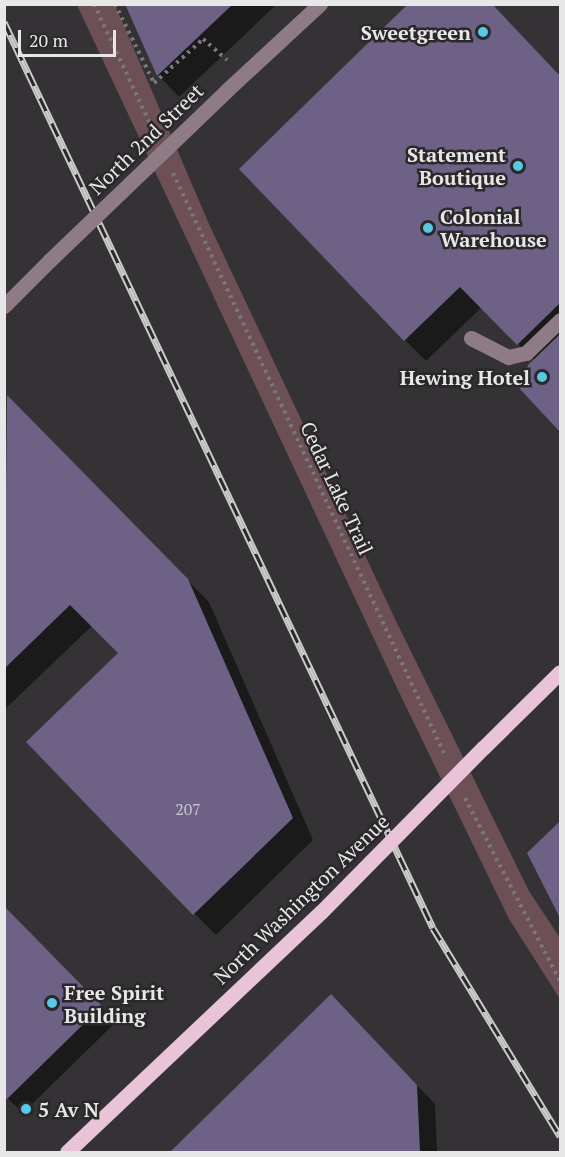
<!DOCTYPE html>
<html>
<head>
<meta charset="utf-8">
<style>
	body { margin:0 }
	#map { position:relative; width:565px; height:1157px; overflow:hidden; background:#343234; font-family:"PT Serif",serif }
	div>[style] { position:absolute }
	.green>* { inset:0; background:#6c5056 }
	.shadow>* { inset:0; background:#0007 }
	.building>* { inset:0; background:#6e6186 }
	.path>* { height:4px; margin-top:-2px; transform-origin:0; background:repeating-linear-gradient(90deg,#797779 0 3px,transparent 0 7.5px) }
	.minor>* { height:15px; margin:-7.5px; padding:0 7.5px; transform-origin:7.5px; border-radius:7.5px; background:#8e7b86 }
	.major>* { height:15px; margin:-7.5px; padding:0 7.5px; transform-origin:7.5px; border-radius:7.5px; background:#e9c3d8 }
	.rail>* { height:7px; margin-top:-3.5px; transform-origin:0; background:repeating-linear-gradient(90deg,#2a282a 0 14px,#cccbcc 0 28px); box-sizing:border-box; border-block:2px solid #cccbcc }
	.minor-bridge>* { height:15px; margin:-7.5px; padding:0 7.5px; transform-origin:7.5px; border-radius:7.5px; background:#8e7b86 }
	.major-bridge>* { height:15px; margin:-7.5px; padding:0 7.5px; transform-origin:7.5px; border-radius:7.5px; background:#e9c3d8 }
	.dots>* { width:16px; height:16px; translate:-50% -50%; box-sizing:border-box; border:3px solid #2a282a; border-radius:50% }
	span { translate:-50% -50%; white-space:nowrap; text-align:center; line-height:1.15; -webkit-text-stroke:5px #2a282a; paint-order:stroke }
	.number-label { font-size:16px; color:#cac6d0 }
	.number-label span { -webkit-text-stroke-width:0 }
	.poi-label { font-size:20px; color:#e8e7e8; font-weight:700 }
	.right { translate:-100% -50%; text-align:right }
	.left { translate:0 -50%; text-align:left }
	.street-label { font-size:20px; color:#e8e7e8 }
	.frame { position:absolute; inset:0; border:6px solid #e8e7e8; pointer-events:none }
	.scale { position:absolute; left:18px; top:30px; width:98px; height:27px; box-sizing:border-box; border:3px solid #e8e7e8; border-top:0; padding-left:8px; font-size:18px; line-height:21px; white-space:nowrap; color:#e8e7e8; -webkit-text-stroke:4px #2a282a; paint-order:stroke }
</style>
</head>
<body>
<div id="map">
	<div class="green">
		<div style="clip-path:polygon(77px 5px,115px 5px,209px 224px,395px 619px,529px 891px,560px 938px,560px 999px,509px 919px,397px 688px)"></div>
	</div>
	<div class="shadow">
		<div style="clip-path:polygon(126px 4px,277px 4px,179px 97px,158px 75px)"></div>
		<div style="clip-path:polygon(491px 4px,560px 77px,560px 430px,522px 389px,535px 361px,482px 307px,426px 361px,405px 340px)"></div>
		<div style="clip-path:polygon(7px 398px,209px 602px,313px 840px,216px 935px,194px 913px,120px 653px,93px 625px,4px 710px)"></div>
		<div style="clip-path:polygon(560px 823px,560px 915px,529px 853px)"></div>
		<div style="clip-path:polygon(4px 908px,116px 1022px,23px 1113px,4px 1095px)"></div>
		<div style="clip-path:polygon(331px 996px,435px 1104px,437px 1152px,172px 1152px)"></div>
	</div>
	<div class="building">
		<div style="clip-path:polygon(125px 4px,233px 4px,157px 76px)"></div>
		<div style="clip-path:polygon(408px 4px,492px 4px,560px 76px,560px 303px,517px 345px,460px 287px,404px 341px,239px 169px)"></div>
		<div style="clip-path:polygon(560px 334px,560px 432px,520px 389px,528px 365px)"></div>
		<div style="clip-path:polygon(7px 395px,188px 579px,293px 818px,193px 915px,26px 742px,118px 653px,70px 605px,4px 669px)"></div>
		<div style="clip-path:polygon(560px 821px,560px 918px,527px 853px)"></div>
		<div style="clip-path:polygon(4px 906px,102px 1006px,7px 1099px,4px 1097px)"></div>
		<div style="clip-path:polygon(331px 994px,417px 1085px,420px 1152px,170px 1152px)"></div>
	</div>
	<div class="path">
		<div style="left:94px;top:4px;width:137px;rotate:64.9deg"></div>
		<div style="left:115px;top:4px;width:88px;rotate:63.7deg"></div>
		<div style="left:154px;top:83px;width:66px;rotate:-41.9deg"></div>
		<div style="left:203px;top:39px;width:32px;rotate:41deg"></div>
		<div style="left:173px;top:173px;width:640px;rotate:64.96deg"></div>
		<div style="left:465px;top:798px;width:206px;rotate:62.6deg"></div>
	</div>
	<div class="minor">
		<div style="left:227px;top:90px;width:127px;rotate:-42.8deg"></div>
		<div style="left:4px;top:306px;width:65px;rotate:-45deg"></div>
		<div style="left:471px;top:338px;width:42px;rotate:27.2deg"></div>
		<div style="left:508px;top:357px;width:18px;rotate:-13deg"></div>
		<div style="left:526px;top:353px;width:47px;rotate:-44.1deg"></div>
	</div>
	<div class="major">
		<div style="left:483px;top:748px;width:108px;rotate:-44.6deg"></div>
		<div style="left:67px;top:1152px;width:349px;rotate:-43.4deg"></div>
	</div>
	<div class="rail">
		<div style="left:4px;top:22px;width:1002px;rotate:64.66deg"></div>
		<div style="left:433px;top:928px;width:244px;rotate:58.6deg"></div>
	</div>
	<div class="minor-bridge">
		<div style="left:50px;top:260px;width:245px;rotate:-43.8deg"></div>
	</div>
	<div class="major-bridge">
		<div style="left:321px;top:912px;width:231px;rotate:-45.4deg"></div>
	</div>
	<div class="dots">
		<div style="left:483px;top:32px;background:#58c9e4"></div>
		<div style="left:518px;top:166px;background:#58c9e4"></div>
		<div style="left:428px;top:228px;background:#58c9e4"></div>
		<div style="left:542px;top:377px;background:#58c9e4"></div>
		<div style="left:52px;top:1003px;background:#58c9e4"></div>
		<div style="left:26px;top:1109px;background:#58c9e4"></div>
	</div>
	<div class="number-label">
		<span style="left:188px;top:809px">207</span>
	</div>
	<div class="poi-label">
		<span class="right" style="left:471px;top:32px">Sweetgreen</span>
		<span class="right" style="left:506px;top:166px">Statement<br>Boutique</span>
		<span class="left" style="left:440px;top:228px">Colonial<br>Warehouse</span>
		<span class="right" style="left:530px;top:377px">Hewing Hotel</span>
		<span class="left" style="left:64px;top:1004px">Free Spirit<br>Building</span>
		<span class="left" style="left:38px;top:1109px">5 Av N</span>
	</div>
	<div class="street-label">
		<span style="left:146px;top:139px;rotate:-44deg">North 2nd Street</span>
		<span style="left:337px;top:488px;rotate:65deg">Cedar Lake Trail</span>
		<span style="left:301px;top:899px;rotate:-44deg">North Washington Avenue</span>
	</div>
	<div class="frame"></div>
	<div class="scale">20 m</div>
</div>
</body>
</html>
